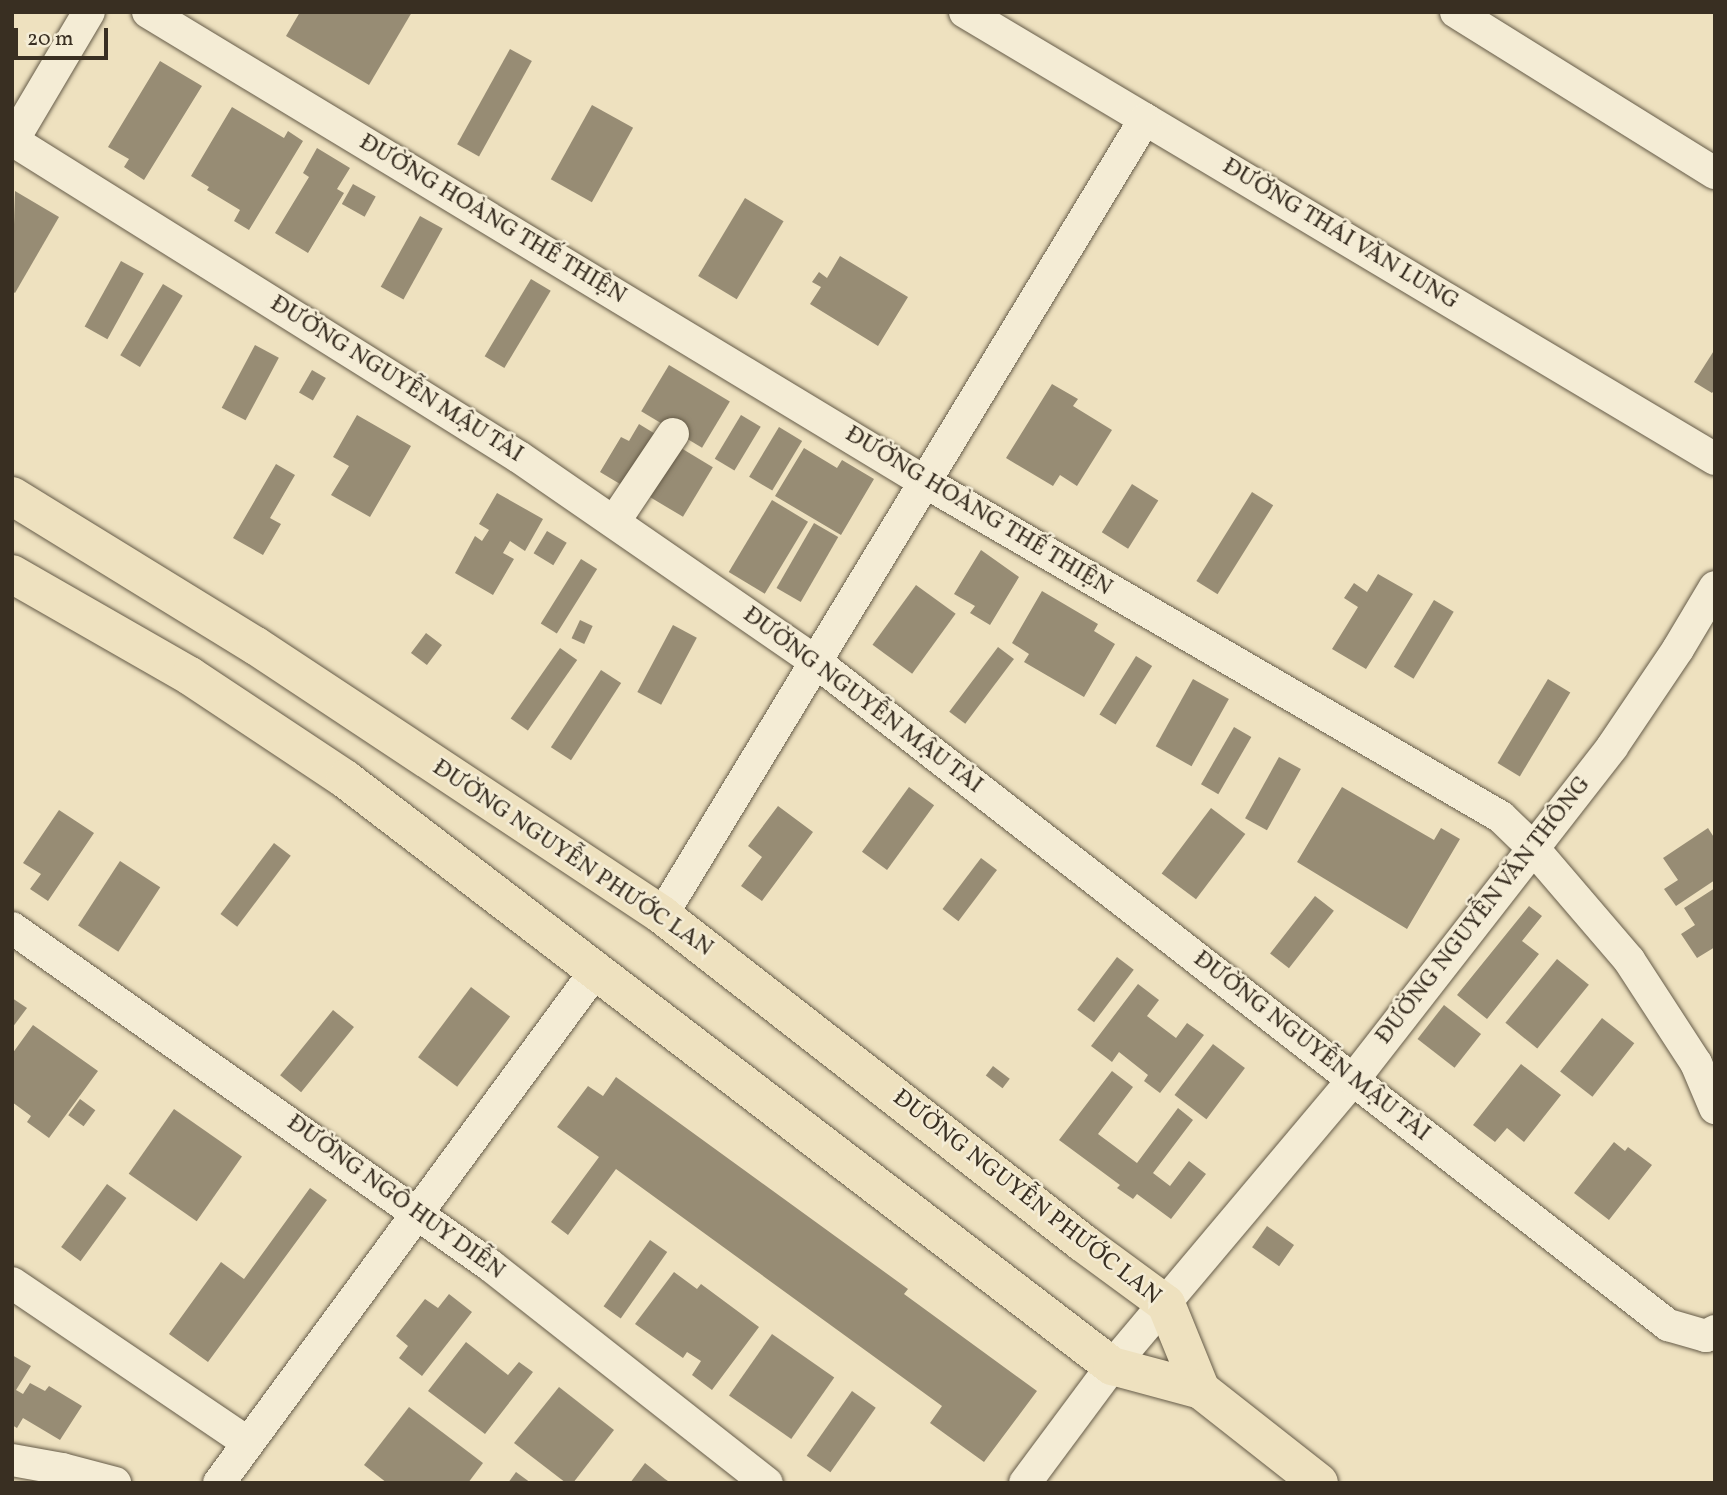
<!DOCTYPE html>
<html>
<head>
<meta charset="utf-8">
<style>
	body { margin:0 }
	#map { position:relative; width:1727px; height:1495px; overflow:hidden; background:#eee1bf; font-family:Vollkorn,serif }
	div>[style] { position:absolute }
	.building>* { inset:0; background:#978c74; transform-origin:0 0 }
	.roads { filter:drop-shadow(0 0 2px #665c49) drop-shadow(0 0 2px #665c49) }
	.minor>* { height:32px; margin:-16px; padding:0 16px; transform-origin:16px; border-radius:16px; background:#f4ecd5 }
	.major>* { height:38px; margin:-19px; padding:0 19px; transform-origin:19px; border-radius:19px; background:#eee1bf }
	span { translate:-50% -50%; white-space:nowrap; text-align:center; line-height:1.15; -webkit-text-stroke:5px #f4ecd5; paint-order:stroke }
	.street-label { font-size:24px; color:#392f22 }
	.frame { position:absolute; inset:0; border:14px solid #392f22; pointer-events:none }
	.scale { position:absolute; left:14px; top:28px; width:94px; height:32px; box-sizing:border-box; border:4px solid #392f22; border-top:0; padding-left:9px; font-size:21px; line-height:24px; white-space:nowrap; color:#392f22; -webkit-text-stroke:5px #f4ecd5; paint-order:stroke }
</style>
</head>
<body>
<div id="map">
	<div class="building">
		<div style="clip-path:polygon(300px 12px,412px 12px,369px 85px,286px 36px)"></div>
		<div style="left:510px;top:49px;width:25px;height:109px;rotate:29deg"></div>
		<div style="clip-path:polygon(160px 61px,202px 86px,144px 180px,124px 167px,129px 159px,108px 147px)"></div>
		<div style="left:592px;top:105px;width:47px;height:85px;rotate:29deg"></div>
		<div style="clip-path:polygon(232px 107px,284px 138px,288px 131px,303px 141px,249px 230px,234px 221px,240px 210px,207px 190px,209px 187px,191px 176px)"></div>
		<div style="clip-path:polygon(317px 148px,350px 168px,337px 189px,344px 193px,308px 253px,275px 233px,309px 177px,303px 173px)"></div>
		<div style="left:353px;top:184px;width:26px;height:23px;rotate:29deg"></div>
		<div style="clip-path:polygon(15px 191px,59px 217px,15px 293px,12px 291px)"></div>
		<div style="left:745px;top:198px;width:45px;height:91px;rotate:31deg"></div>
		<div style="left:420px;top:216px;width:26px;height:81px;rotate:29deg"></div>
		<div style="clip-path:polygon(840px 256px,908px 297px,878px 346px,810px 304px,821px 287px,812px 282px,819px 272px,827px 278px)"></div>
		<div style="left:121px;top:261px;width:26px;height:75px;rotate:29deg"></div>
		<div style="left:531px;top:279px;width:23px;height:90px;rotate:31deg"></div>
		<div style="left:163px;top:284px;width:23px;height:83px;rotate:31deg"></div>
		<div style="left:255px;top:345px;width:27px;height:71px;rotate:28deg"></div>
		<div style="clip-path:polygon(1715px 349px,1715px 389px,1712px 393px,1694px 382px)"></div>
		<div style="left:669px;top:365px;width:71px;height:54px;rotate:31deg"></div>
		<div style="left:312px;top:370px;width:16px;height:26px;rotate:30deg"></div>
		<div style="clip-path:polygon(1052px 384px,1078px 399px,1073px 406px,1112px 430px,1077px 486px,1060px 475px,1053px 486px,1006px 458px)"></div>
		<div style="clip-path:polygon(357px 415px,411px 446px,370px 517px,331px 495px,349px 466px,333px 457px)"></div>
		<div style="left:741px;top:415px;width:23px;height:51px;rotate:31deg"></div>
		<div style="clip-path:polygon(639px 424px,657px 435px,625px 487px,600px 472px,621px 437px,629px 441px)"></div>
		<div style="left:779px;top:427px;width:27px;height:58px;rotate:31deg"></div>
		<div style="left:676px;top:445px;width:43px;height:58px;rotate:31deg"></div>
		<div style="clip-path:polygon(804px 448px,837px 468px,842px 460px,874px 479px,841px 535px,775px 496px)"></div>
		<div style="clip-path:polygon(276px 464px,295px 475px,270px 518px,281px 524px,263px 555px,233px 538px)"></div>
		<div style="left:1132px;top:484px;width:31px;height:57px;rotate:32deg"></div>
		<div style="left:1252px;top:492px;width:25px;height:105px;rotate:32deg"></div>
		<div style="clip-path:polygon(497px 493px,543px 519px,525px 551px,510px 541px,503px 553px,514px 559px,493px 595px,455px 573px,475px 536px,482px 541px,489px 530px,479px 524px)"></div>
		<div style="left:772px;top:500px;width:42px;height:84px;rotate:31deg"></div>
		<div style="left:814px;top:523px;width:28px;height:75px;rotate:30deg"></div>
		<div style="left:547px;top:531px;width:23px;height:26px;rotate:31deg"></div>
		<div style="clip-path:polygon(981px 550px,1019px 577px,990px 625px,970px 613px,975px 606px,954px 594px)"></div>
		<div style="left:581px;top:559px;width:19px;height:76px;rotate:32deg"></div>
		<div style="clip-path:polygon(1378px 574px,1413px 594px,1366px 669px,1332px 649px,1358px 607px,1344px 598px,1354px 583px,1367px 592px)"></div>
		<div style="left:916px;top:585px;width:49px;height:74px;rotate:36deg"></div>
		<div style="clip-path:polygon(1042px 591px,1098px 624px,1094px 631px,1115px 644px,1084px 697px,1024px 662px,1029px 654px,1012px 643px)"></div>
		<div style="left:1434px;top:600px;width:23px;height:78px;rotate:31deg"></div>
		<div style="left:580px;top:620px;width:14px;height:20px;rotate:25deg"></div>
		<div style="left:673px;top:625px;width:27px;height:76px;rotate:28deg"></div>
		<div style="left:426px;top:633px;width:20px;height:25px;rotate:37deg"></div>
		<div style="left:998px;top:647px;width:20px;height:81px;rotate:37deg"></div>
		<div style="left:560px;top:648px;width:21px;height:86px;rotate:35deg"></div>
		<div style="left:1136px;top:656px;width:19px;height:69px;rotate:32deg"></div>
		<div style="left:601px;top:670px;width:24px;height:92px;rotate:33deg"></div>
		<div style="left:1193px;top:679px;width:41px;height:77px;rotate:29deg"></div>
		<div style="left:1548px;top:679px;width:26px;height:98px;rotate:31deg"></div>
		<div style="left:1234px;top:727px;width:20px;height:66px;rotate:30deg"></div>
		<div style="left:1279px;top:757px;width:25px;height:70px;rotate:29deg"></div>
		<div style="left:909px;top:787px;width:31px;height:80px;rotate:36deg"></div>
		<div style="clip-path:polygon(1342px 787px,1434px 840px,1441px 828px,1460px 839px,1407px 929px,1297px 862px)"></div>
		<div style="clip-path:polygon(778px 806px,813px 832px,762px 901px,741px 886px,762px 857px,748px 846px)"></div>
		<div style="left:1211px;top:808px;width:43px;height:82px;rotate:37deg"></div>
		<div style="clip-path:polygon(59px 810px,94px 833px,48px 901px,30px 889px,41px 874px,23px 863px)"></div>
		<div style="clip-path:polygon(1708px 828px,1715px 839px,1715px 880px,1676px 906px,1664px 889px,1678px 880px,1663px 858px)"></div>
		<div style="left:274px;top:843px;width:21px;height:89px;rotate:37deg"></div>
		<div style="left:981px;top:858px;width:20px;height:64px;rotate:37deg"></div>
		<div style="left:120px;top:861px;width:48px;height:77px;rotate:33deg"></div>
		<div style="clip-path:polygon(1715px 888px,1715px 947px,1697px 958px,1681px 934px,1695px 925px,1684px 908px)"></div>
		<div style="left:1315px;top:896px;width:24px;height:73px;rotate:38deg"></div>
		<div style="clip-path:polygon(1529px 906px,1542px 916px,1522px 941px,1539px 954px,1487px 1019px,1457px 995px)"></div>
		<div style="left:1117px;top:957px;width:21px;height:66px;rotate:37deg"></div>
		<div style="left:1557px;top:959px;width:41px;height:82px;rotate:39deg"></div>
		<div style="clip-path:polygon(1138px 984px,1159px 1000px,1147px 1016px,1176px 1038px,1187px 1023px,1204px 1035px,1160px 1093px,1144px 1081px,1148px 1075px,1119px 1052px,1112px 1062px,1091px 1046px)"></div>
		<div style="left:471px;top:987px;width:49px;height:88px;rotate:37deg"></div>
		<div style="clip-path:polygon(12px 998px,27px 1008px,12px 1028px)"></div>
		<div style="left:1444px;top:1005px;width:47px;height:43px;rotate:38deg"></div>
		<div style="left:333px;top:1010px;width:27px;height:84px;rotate:39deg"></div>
		<div style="left:1602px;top:1018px;width:41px;height:68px;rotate:38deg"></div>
		<div style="clip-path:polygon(33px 1025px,98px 1071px,49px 1138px,27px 1122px,31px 1116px,12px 1102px,12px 1054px)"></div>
		<div style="left:1213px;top:1044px;width:40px;height:64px;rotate:37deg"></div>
		<div style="clip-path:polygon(1521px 1064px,1561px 1095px,1524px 1142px,1507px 1128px,1495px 1142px,1473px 1125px)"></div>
		<div style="left:993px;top:1066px;width:21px;height:12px;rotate:37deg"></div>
		<div style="clip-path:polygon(1112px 1071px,1133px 1087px,1098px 1134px,1137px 1163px,1178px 1108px,1193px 1120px,1153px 1173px,1170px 1186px,1189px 1161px,1206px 1174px,1171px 1219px,1137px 1194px,1133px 1199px,1117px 1188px,1120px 1185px,1059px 1140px)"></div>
		<div style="clip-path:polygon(616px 1077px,908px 1289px,904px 1294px,1037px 1391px,984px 1462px,930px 1423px,942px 1406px,616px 1169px,568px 1235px,551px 1222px,599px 1157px,557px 1127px,588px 1086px,603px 1096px)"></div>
		<div style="left:80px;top:1099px;width:19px;height:20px;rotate:36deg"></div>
		<div style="left:174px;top:1109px;width:83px;height:79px;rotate:35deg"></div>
		<div style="clip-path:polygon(1614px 1142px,1625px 1151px,1628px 1147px,1652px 1165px,1609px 1220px,1574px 1193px)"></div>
		<div style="left:107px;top:1184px;width:24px;height:78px;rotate:36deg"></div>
		<div style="clip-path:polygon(310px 1188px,327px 1200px,208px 1362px,169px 1334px,221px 1262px,244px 1279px)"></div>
		<div style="left:1267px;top:1226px;width:33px;height:26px;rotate:35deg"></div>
		<div style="left:650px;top:1240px;width:21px;height:81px;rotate:35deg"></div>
		<div style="clip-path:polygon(674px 1272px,697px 1289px,701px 1284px,759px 1327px,712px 1390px,692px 1375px,701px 1361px,687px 1352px,683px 1358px,635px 1324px)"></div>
		<div style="clip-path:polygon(449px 1294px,472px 1312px,422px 1376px,399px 1358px,408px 1346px,396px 1336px,425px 1299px,438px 1308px)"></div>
		<div style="left:772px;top:1334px;width:76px;height:75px;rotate:35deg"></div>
		<div style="clip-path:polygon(466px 1342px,508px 1375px,519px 1362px,533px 1372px,485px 1434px,428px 1391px)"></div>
		<div style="clip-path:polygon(12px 1355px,31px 1366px,16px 1390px,23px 1394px,30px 1383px,45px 1391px,49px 1386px,82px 1406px,60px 1440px,23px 1418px,17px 1428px,12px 1425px)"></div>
		<div style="clip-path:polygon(559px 1387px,614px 1430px,573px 1483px,566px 1483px,514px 1443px)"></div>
		<div style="left:852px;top:1391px;width:29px;height:79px;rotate:35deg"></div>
		<div style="clip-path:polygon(409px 1407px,483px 1463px,468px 1483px,387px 1483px,364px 1465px)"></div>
		<div style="clip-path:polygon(645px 1463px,665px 1479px,671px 1483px,630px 1483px)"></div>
		<div style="clip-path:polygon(516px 1472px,531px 1483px,508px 1483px)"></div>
	</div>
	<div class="roads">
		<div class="minor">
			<div style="left:148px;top:12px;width:908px;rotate:31.17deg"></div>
			<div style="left:925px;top:482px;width:666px;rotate:30.18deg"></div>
			<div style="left:1501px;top:817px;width:45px;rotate:44.1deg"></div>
			<div style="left:1533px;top:848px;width:148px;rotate:49.4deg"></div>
			<div style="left:1629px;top:960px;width:123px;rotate:57deg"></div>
			<div style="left:1696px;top:1063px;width:49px;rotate:67.1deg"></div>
			<div style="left:965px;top:12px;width:873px;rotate:30.79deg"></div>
			<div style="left:1456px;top:12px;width:305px;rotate:31.9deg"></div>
			<div style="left:12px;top:140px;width:598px;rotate:32.02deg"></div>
			<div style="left:519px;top:457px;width:361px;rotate:34.6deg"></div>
			<div style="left:816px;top:662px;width:1080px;rotate:37.89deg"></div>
			<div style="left:1668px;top:1325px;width:40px;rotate:16deg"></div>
			<div style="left:1706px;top:1336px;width:10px;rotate:-29deg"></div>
			<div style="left:12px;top:142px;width:151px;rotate:-59.4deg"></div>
			<div style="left:614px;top:522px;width:106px;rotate:-56.2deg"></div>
			<div style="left:662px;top:915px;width:931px;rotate:-58.75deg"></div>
			<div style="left:12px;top:928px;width:586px;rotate:35.21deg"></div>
			<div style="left:491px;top:1266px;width:351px;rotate:38.2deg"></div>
			<div style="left:12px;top:1283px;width:285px;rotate:34.1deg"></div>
			<div style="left:12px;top:1460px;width:51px;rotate:10.2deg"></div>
			<div style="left:62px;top:1469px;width:55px;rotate:14.8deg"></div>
			<div style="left:219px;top:1483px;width:638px;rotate:-53.67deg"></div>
			<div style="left:1025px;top:1483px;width:146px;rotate:-53.4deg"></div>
			<div style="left:1112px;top:1366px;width:374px;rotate:-49.9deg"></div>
			<div style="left:1353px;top:1080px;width:422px;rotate:-52.1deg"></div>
			<div style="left:1612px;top:747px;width:118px;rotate:-56deg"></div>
			<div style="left:1678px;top:649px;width:72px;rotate:-59.2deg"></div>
		</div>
		<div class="major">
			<div style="left:12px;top:496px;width:286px;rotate:31.6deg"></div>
			<div style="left:256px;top:646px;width:487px;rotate:33.5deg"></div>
			<div style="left:662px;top:915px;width:534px;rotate:37.92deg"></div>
			<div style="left:1083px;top:1243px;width:103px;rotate:36.3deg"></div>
			<div style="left:1166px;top:1304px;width:93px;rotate:67.9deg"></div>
			<div style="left:12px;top:574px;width:205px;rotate:29.8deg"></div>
			<div style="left:190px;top:676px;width:186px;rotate:33.6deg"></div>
			<div style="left:345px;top:779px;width:966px;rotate:37.43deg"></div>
			<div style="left:1112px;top:1366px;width:92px;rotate:15.1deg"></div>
			<div style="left:1201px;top:1390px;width:150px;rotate:38.2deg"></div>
		</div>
	</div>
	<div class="street-label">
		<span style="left:492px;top:220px;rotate:31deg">ĐƯỜNG HOÀNG THẾ THIỆN</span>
		<span style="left:1340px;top:235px;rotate:31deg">ĐƯỜNG THÁI VĂN LUNG</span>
		<span style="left:396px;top:380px;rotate:32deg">ĐƯỜNG NGUYỄN MẬU TÀI</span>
		<span style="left:978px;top:512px;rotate:31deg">ĐƯỜNG HOÀNG THẾ THIỆN</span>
		<span style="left:862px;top:701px;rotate:37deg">ĐƯỜNG NGUYỄN MẬU TÀI</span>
		<span style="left:572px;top:859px;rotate:34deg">ĐƯỜNG NGUYỄN PHƯỚC LAN</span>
		<span style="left:1484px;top:911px;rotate:-52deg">ĐƯỜNG NGUYỄN VĂN THÔNG</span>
		<span style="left:1311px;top:1047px;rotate:38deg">ĐƯỜNG NGUYỄN MẬU TÀI</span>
		<span style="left:395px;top:1198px;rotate:36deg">ĐƯỜNG NGÔ HUY DIỄN</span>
		<span style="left:1026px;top:1198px;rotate:38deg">ĐƯỜNG NGUYỄN PHƯỚC LAN</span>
	</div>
	<div class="frame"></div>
	<div class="scale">20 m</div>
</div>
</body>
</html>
